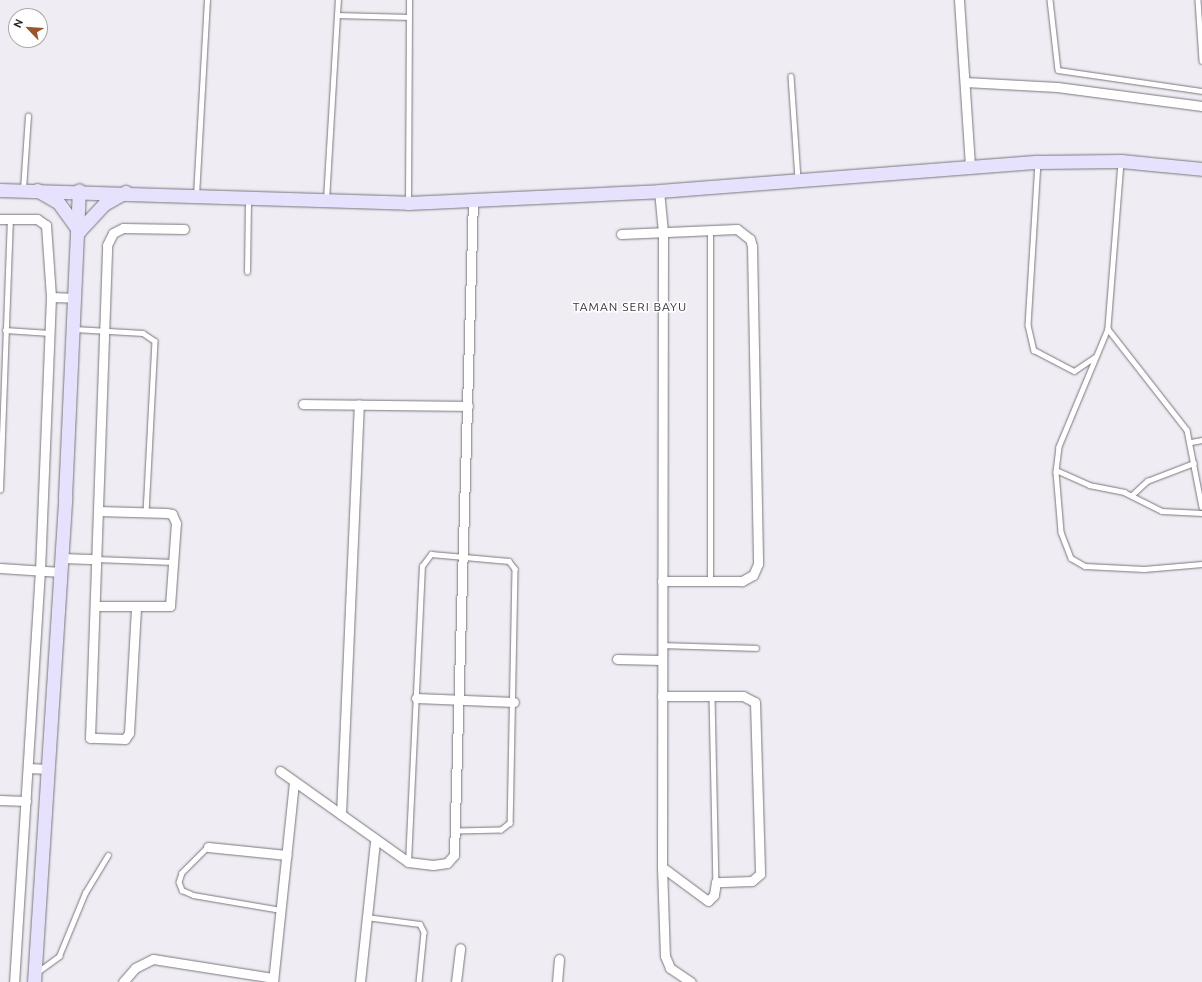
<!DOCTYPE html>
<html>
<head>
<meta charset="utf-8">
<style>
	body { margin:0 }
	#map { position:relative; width:1202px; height:982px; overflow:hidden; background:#f0ecf3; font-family:Ubuntu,sans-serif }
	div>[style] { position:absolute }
	.roads { filter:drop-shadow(0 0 1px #7a767c) drop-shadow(0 0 1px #7a767c) }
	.lane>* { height:4.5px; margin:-2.25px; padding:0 2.25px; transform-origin:2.25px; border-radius:2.25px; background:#fff }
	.street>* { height:9px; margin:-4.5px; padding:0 4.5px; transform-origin:4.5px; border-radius:4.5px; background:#fff }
	.secondary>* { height:13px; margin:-6.5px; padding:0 6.5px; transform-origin:6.5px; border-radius:6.5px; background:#e6e2fd }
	span { translate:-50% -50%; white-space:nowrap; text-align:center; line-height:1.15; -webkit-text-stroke:3px #fff; paint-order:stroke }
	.neighbourhood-label { font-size:12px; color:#38353a; letter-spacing:1px }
	.north { position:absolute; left:8px; top:8px; width:40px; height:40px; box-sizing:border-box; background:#fff; border:1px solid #a9a8a9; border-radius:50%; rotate:295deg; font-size:11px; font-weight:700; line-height:16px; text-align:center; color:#272629 }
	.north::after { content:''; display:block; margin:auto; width:14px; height:18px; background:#9a5629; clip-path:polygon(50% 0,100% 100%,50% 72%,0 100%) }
</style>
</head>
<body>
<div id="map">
	<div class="roads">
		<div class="lane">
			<div style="left:1050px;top:0;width:70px;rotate:83.5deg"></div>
			<div style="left:1058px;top:70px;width:146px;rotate:8.3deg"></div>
			<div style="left:1198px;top:0;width:61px;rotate:86.2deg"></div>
			<div style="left:338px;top:15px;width:70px;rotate:1.6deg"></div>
			<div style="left:791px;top:76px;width:103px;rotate:86.1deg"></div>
			<div style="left:1038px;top:162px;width:163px;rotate:93.5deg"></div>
			<div style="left:1028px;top:325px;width:26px;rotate:77deg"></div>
			<div style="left:1034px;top:350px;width:45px;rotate:27.7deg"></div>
			<div style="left:1074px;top:371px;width:25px;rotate:-34deg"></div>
			<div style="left:1121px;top:162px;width:168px;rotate:94.5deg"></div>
			<div style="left:1108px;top:329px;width:128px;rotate:112.6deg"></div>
			<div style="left:1059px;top:447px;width:25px;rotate:97deg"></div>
			<div style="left:1056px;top:472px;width:60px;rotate:85.2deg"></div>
			<div style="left:1061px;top:532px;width:28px;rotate:69deg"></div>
			<div style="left:1071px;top:558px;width:16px;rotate:30deg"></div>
			<div style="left:1085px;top:566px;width:59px;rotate:2.9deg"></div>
			<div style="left:1144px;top:569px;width:58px;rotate:-4.9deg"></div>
			<div style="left:23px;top:189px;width:73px;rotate:-86.1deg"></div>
			<div style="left:196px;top:196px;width:196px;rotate:-86.8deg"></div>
			<div style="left:326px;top:200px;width:200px;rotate:-86.6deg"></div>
			<div style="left:408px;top:201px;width:201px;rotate:-89.7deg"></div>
			<div style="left:247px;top:272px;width:73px;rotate:-89.2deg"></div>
			<div style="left:74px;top:329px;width:69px;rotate:3.3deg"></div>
			<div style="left:143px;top:333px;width:14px;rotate:34deg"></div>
			<div style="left:155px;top:341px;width:171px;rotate:93deg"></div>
			<div style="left:1108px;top:329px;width:128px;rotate:52deg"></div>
			<div style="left:1187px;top:430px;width:78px;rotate:79deg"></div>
			<div style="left:5px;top:330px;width:45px;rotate:3.8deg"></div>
			<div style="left:1191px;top:442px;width:11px;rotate:-10deg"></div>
			<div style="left:1056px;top:470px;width:36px;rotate:24deg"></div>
			<div style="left:1089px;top:485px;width:36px;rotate:11deg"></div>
			<div style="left:1124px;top:492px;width:42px;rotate:26.6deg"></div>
			<div style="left:1162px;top:511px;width:40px;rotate:2.9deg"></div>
			<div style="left:0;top:490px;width:272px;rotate:-87.9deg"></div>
			<div style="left:1132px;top:495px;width:21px;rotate:-43deg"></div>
			<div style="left:1147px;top:481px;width:50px;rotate:-21deg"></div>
			<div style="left:96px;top:559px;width:78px;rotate:2.2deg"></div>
			<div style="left:710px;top:581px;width:352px;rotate:-90deg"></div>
			<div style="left:662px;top:645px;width:94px;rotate:1.8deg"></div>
			<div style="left:712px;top:696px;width:186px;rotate:88.8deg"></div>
			<div style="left:208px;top:847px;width:37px;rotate:135deg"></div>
			<div style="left:182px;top:873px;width:9px;rotate:108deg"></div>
			<div style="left:179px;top:882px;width:9px;rotate:69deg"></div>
			<div style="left:182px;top:890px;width:12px;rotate:24deg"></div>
			<div style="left:193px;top:895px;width:89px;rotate:9.7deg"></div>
			<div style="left:408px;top:862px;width:296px;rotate:-87.3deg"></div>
			<div style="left:422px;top:566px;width:15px;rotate:-53deg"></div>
			<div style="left:431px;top:554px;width:78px;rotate:5.1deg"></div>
			<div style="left:509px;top:561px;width:10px;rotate:53deg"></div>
			<div style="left:515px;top:569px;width:254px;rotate:91.1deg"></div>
			<div style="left:510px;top:823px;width:11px;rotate:142deg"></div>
			<div style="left:501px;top:830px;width:44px;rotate:178.7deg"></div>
			<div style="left:366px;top:917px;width:54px;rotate:7.4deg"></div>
			<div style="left:420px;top:924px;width:9px;rotate:63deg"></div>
			<div style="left:424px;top:932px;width:50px;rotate:95.7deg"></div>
			<div style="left:36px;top:973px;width:29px;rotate:-36deg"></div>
			<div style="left:59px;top:956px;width:68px;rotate:-67.6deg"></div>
			<div style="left:85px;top:893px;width:44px;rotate:-58.8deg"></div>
		</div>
		<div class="street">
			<div style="left:959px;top:0;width:165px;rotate:86.2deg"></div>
			<div style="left:965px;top:82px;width:92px;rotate:3.1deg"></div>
			<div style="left:1057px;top:87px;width:146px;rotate:7.5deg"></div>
			<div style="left:659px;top:191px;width:41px;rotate:84.4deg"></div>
			<div style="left:663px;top:232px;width:635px;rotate:90.09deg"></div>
			<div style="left:662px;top:867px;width:89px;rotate:88.1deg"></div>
			<div style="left:665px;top:956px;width:13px;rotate:67deg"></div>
			<div style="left:670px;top:968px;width:25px;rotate:34deg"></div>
			<div style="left:0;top:219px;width:37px"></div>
			<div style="left:37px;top:219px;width:11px;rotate:34deg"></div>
			<div style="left:46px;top:225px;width:72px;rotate:86deg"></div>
			<div style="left:51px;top:297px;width:273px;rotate:92.3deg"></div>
			<div style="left:40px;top:570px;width:413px;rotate:93.6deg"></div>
			<div style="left:621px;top:234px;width:116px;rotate:-2.5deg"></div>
			<div style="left:737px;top:229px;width:16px;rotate:38deg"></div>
			<div style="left:750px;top:239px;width:7px;rotate:74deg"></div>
			<div style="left:752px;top:246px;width:318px;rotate:88.9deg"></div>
			<div style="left:758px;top:564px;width:12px;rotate:114deg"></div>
			<div style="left:753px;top:575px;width:13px;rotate:151deg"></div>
			<div style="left:742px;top:581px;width:80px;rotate:180deg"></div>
			<div style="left:51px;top:297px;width:25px;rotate:2deg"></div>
			<div style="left:303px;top:404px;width:165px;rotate:0.7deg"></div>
			<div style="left:62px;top:558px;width:34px;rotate:2deg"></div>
			<div style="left:0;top:568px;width:61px;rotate:3.8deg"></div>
			<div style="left:95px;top:606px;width:75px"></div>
			<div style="left:170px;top:606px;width:83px;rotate:-85.9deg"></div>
			<div style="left:176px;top:523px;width:10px;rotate:-114deg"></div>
			<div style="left:172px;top:514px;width:5px;rotate:-169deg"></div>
			<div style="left:167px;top:513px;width:69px;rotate:-178.3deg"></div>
			<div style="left:136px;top:608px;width:125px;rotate:93.2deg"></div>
			<div style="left:129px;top:733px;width:7px;rotate:124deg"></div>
			<div style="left:125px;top:739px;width:35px;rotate:-178deg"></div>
			<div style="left:90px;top:738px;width:493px;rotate:-88deg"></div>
			<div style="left:107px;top:245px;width:13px;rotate:-63deg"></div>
			<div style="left:113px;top:233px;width:11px;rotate:-27deg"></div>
			<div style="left:123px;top:228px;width:61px;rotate:0.9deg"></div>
			<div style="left:617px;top:659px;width:44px;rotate:1.3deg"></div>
			<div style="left:662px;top:696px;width:81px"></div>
			<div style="left:743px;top:696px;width:13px;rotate:27deg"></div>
			<div style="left:755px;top:702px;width:172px;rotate:88.3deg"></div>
			<div style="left:760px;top:874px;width:11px;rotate:139deg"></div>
			<div style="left:752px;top:881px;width:36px;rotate:178deg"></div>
			<div style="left:716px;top:882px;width:13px;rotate:99deg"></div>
			<div style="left:714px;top:895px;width:8px;rotate:135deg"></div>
			<div style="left:708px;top:901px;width:57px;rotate:-143.5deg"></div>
			<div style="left:416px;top:698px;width:98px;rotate:2.3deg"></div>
			<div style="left:28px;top:768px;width:20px;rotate:3deg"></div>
			<div style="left:280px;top:771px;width:157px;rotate:35.4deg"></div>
			<div style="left:408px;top:862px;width:25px;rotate:7deg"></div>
			<div style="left:433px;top:865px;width:14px;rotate:-8deg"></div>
			<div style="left:447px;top:863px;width:11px;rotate:-49deg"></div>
			<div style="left:454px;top:855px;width:654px;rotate:-88.34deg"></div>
			<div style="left:0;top:800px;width:26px;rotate:2deg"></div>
			<div style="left:341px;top:814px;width:410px;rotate:-87.5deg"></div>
			<div style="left:208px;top:847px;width:79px;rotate:5.8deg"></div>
			<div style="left:123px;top:982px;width:18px;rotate:-49deg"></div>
			<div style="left:135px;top:968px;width:20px;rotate:-27deg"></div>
			<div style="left:153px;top:959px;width:121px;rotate:9deg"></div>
			<div style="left:273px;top:982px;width:200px;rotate:-84deg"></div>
			<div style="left:360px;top:982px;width:142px;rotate:-83.9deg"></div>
			<div style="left:456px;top:982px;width:34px;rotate:-83deg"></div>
			<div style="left:557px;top:982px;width:23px;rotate:-85deg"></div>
		</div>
		<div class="secondary">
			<div style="left:0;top:190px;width:408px;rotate:1.8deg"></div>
			<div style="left:408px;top:203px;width:251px;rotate:-2.7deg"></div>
			<div style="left:659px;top:191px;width:380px;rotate:-4.4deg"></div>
			<div style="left:1038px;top:162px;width:83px;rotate:-0.7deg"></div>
			<div style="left:1121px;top:161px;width:81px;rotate:5.6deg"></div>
			<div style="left:37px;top:190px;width:24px;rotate:30deg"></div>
			<div style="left:58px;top:202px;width:36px;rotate:54deg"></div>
			<div style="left:79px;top:231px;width:37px;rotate:-47deg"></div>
			<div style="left:104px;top:204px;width:25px;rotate:-29deg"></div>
			<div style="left:34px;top:982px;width:486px;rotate:-86.3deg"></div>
			<div style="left:65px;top:497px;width:307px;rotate:-87.4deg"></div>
		</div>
	</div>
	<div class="neighbourhood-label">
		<span style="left:630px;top:307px">TAMAN SERI BAYU</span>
	</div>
	<div class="north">N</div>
</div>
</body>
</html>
